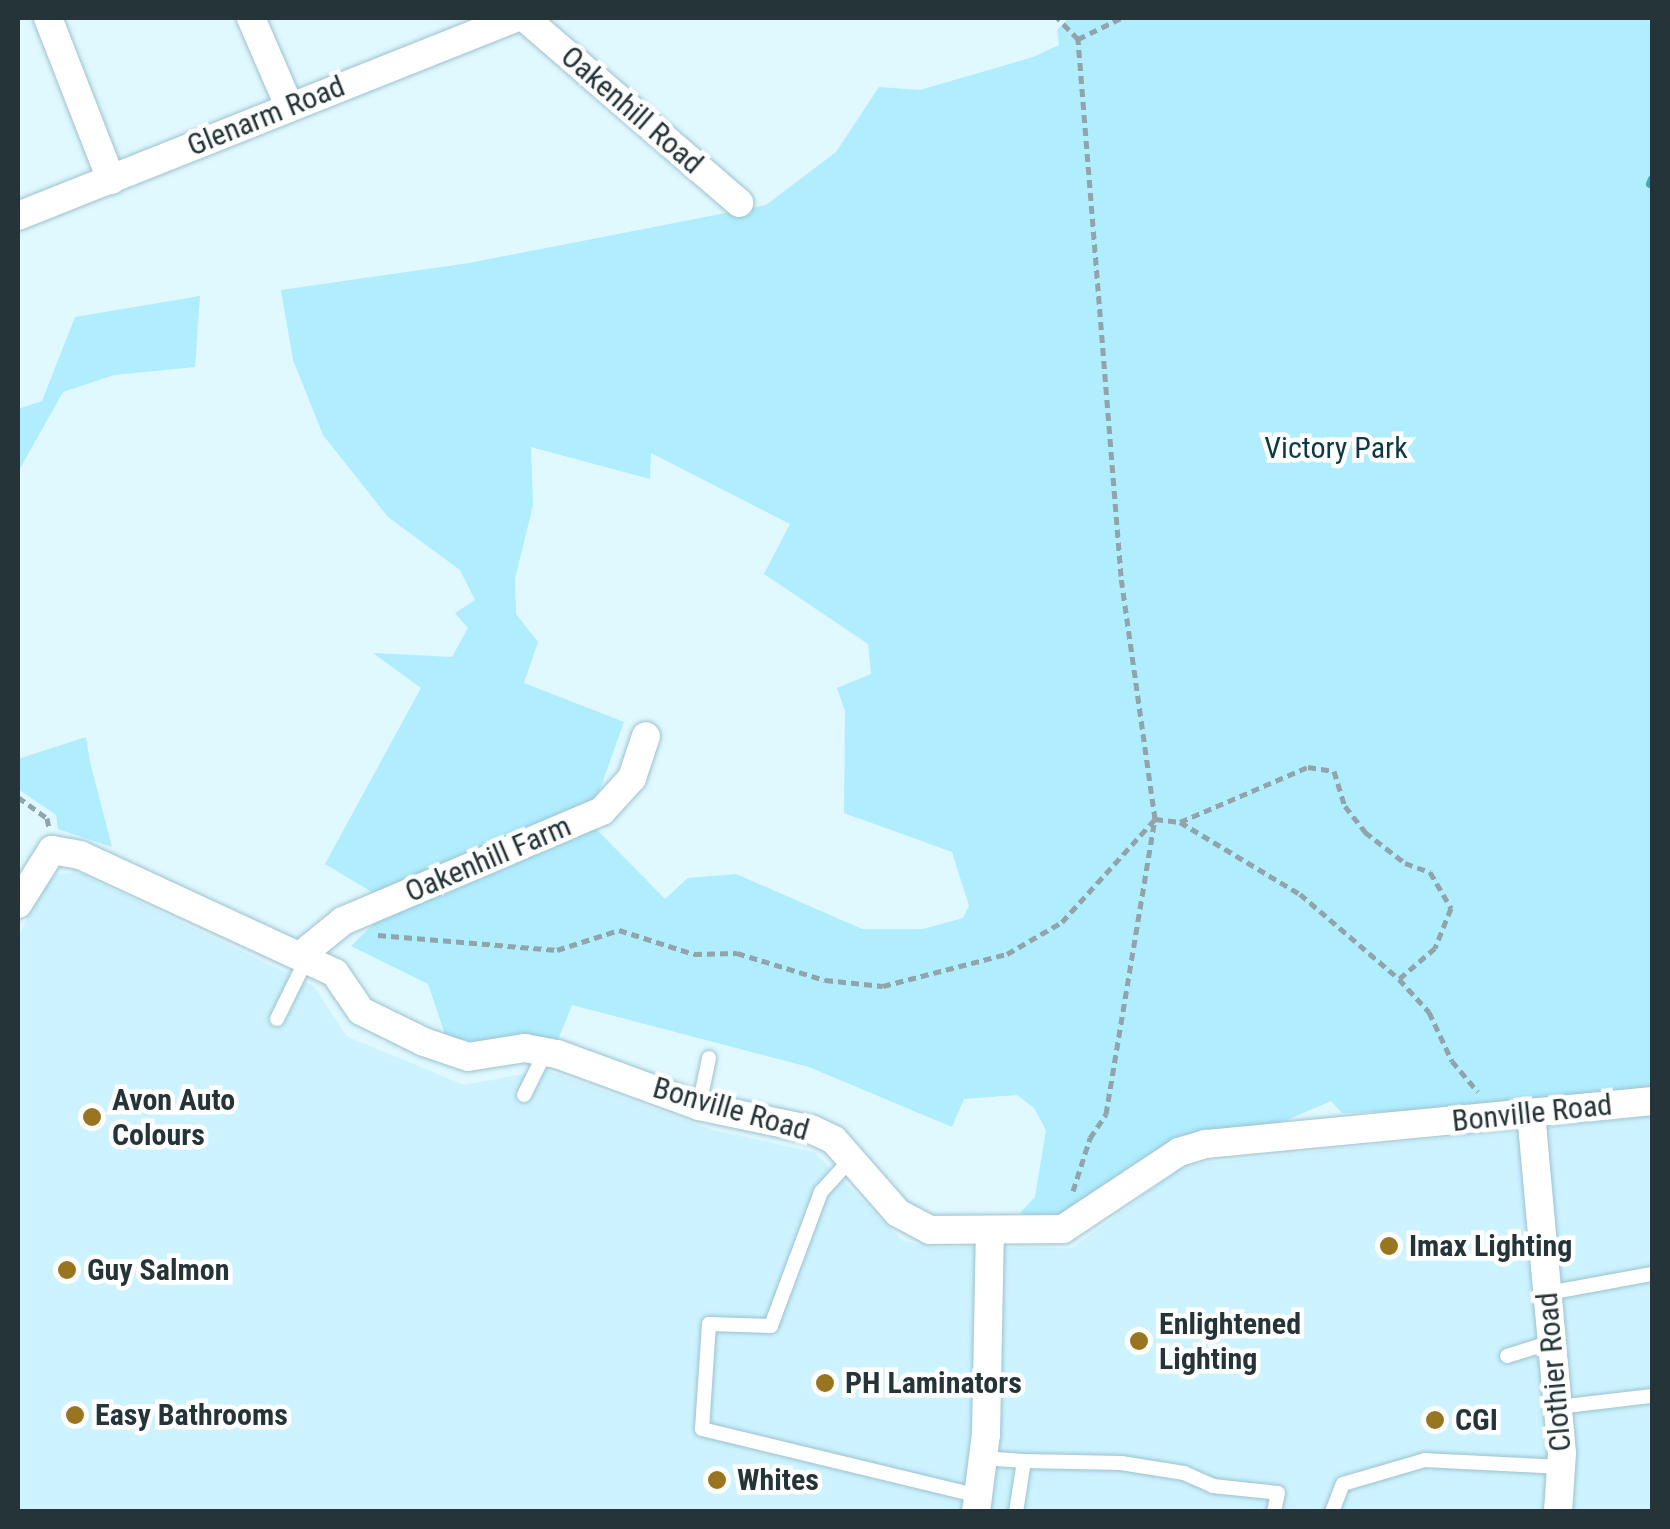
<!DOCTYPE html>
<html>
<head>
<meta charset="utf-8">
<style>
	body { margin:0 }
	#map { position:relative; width:1670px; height:1529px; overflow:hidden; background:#e0f8ff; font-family:"Roboto Condensed",sans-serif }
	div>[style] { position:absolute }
	.built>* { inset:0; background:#ccf3ff }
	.green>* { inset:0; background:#b0edfe }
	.stream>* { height:8px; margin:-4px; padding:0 4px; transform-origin:4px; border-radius:4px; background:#48a5bd }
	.path>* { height:5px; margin-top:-2.5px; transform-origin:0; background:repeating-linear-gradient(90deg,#90a4aa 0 8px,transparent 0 13px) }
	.roads { filter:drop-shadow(0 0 2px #9cc2ce) drop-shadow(0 0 2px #9cc2ce) }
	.lane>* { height:14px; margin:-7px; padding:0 7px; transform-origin:7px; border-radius:7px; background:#fff }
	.street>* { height:28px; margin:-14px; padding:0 14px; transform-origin:14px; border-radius:14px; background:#fff }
	.dots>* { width:28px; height:28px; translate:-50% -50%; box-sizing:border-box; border:5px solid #fff; border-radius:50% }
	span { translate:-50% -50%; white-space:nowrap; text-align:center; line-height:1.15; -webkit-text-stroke:9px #fff; paint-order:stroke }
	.street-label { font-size:30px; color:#243438 }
	.park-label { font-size:30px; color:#0d3943 }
	.poi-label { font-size:30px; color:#243438; font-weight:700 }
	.left { translate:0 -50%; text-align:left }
	.frame { position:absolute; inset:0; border:20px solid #243438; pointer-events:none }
</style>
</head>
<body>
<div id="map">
	<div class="built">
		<div style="clip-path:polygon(79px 873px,314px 986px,346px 1036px,464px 1085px,546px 1070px,713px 1130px,814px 1152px,903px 1241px,934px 1247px,1072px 1248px,1185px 1165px,1652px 1116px,1652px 1511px,18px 1512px,18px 938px,42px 886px,57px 874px)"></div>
	</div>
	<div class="green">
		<div style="clip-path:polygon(1068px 18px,1652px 18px,1652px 1087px,1418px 1111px,1342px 1113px,1331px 1101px,1055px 1220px,1020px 1213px,1035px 1197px,1046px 1130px,1034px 1108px,1017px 1095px,964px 1099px,952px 1127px,809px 1067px,572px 1005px,556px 1045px,505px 1047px,446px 1037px,428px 984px,351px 946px,386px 912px,595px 828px,665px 899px,688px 878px,736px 874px,862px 929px,923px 929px,963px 918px,969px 906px,952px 852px,844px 813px,845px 711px,837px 688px,871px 674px,868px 644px,764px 574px,790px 524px,651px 453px,650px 479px,531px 447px,533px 505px,515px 579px,516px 614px,538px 642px,524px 683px,624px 722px,595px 803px,377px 895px,325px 864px,421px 688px,373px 653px,452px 657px,468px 628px,455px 613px,475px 600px,460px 570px,388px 517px,323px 435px,293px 360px,281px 290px,469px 263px,766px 205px,836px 152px,879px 87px,920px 90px,1033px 57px,1059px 45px,1057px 30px)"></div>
		<div style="clip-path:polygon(200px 296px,195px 367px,114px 375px,63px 392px,18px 472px,18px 409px,42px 401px,75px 317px)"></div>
		<div style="clip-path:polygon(86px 737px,90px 762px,112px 847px,58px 829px,56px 815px,18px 789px,18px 759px)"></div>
	</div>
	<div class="stream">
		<div style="left:1650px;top:184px;width:5px;rotate:-68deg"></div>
	</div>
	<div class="path">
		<div style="left:1078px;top:39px;width:48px;rotate:-26deg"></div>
		<div style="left:18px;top:797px;width:36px;rotate:36deg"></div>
		<div style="left:47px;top:818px;width:10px;rotate:79deg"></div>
		<div style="left:1180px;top:822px;width:139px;rotate:-23.3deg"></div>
		<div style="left:1308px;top:767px;width:26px;rotate:9deg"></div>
		<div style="left:1334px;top:771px;width:37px;rotate:73deg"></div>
		<div style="left:1345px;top:806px;width:33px;rotate:52deg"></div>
		<div style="left:1365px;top:832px;width:51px;rotate:37.8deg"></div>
		<div style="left:1405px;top:863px;width:27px;rotate:20deg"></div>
		<div style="left:1430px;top:872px;width:42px;rotate:59.7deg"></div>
		<div style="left:1451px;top:908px;width:43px;rotate:111.8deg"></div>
		<div style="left:1435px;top:948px;width:48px;rotate:139.3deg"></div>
		<div style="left:378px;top:935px;width:180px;rotate:4.8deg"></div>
		<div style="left:557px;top:950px;width:65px;rotate:-17.9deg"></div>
		<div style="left:619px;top:930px;width:79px;rotate:17.7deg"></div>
		<div style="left:694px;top:954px;width:43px;rotate:-1.3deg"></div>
		<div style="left:737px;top:953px;width:92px;rotate:17.1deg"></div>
		<div style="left:825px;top:980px;width:58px;rotate:5.9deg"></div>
		<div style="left:883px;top:986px;width:128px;rotate:-14.5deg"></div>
		<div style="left:1007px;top:954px;width:64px;rotate:-30.2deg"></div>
		<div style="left:1062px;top:922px;width:139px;rotate:-47.9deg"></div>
		<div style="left:1155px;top:819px;width:245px;rotate:-98deg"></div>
		<div style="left:1121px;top:576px;width:539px;rotate:-94.58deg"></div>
		<div style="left:1078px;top:39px;width:29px;rotate:-134deg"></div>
		<div style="left:1073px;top:1191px;width:56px;rotate:-72.2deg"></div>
		<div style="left:1090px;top:1138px;width:29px;rotate:-56deg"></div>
		<div style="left:1106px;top:1114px;width:299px;rotate:-80.6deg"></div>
		<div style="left:1155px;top:819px;width:25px;rotate:7deg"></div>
		<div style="left:1180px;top:822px;width:140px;rotate:31deg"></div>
		<div style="left:1300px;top:894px;width:130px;rotate:40.6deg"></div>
		<div style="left:1399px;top:979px;width:45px;rotate:47.7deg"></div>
		<div style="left:1429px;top:1012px;width:54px;rotate:64.9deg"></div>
		<div style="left:1452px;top:1061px;width:40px;rotate:50deg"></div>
	</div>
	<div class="roads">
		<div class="lane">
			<div style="left:277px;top:1019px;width:68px;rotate:-63.8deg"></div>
			<div style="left:524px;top:1095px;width:47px;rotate:-63.4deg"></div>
			<div style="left:699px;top:1106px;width:49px;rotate:-78.2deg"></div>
			<div style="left:851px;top:1159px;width:45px;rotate:132.3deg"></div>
			<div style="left:821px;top:1192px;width:143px;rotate:110.5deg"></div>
			<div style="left:771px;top:1326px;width:62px;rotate:-178.2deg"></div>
			<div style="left:709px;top:1324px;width:105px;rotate:93.8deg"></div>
			<div style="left:702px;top:1429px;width:284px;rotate:13.6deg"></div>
			<div style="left:1548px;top:1293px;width:106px;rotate:-10.4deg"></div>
			<div style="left:1507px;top:1356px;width:47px;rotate:-17.3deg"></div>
			<div style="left:1558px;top:1407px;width:95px;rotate:-6.7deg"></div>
			<div style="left:982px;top:1458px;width:42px;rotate:4.1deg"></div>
			<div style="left:1024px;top:1461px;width:52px;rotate:98.9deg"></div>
			<div style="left:1024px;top:1461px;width:97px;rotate:1.2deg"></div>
			<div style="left:1121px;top:1463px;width:64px;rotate:9deg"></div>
			<div style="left:1184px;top:1473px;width:32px;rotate:24deg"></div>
			<div style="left:1213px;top:1486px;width:65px;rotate:6.1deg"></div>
			<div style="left:1278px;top:1493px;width:19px;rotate:102deg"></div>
			<div style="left:1332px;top:1512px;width:30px;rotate:-69deg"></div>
			<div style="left:1343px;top:1484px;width:85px;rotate:-16.3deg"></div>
			<div style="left:1425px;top:1460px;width:136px;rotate:2.9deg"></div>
		</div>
		<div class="street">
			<div style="left:48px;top:18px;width:174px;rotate:68.7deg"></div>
			<div style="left:251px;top:18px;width:96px;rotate:66.6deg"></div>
			<div style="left:525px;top:18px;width:283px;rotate:40.8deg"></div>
			<div style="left:18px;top:216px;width:535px;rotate:-21.72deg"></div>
			<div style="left:18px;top:904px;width:64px;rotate:-57.8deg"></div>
			<div style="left:52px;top:850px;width:28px;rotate:10deg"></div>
			<div style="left:80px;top:855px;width:281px;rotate:24.8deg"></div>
			<div style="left:335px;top:973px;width:46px;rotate:55.6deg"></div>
			<div style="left:361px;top:1011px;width:70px;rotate:26.2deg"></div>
			<div style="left:424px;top:1042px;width:46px;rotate:18.8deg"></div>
			<div style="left:468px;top:1057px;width:58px;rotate:-9deg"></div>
			<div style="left:525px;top:1048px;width:33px;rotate:11deg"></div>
			<div style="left:557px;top:1054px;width:151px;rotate:20.1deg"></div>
			<div style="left:699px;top:1106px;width:116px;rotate:11.9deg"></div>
			<div style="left:813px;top:1130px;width:23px;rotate:25deg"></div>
			<div style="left:834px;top:1140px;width:97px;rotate:48.8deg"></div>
			<div style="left:898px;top:1213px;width:36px;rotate:28deg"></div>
			<div style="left:930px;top:1230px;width:133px;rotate:-0.4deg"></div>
			<div style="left:1063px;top:1229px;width:139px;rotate:-33.6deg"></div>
			<div style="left:1179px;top:1152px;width:28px;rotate:-17deg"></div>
			<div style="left:1206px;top:1144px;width:448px;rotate:-5.5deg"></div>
			<div style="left:301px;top:955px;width:54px;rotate:-39deg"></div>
			<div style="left:343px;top:921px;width:281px;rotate:-23deg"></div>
			<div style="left:602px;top:811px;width:45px;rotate:-47.7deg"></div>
			<div style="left:632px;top:778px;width:44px;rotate:-71.6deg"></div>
			<div style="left:1531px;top:1113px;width:341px;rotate:84.8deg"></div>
			<div style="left:1562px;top:1453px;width:59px;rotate:93.9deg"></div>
			<div style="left:976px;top:1512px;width:79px;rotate:-82.7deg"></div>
			<div style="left:986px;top:1434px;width:204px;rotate:-88.9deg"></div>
		</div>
	</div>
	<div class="dots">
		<div style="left:92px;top:1117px;background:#9a7520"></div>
		<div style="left:1389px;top:1246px;background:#9a7520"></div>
		<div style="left:67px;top:1270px;background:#9a7520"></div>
		<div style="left:1139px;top:1341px;background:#9a7520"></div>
		<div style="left:825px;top:1383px;background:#9a7520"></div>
		<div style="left:75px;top:1415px;background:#9a7520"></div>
		<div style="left:1435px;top:1420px;background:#9a7520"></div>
		<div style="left:717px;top:1480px;background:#9a7520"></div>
	</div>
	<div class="street-label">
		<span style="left:632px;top:110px;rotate:41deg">Oakenhill Road</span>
		<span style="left:266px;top:116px;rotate:-22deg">Glenarm Road</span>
		<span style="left:488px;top:859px;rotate:-23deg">Oakenhill Farm</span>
		<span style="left:731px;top:1109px;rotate:16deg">Bonville Road</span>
		<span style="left:1532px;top:1113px;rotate:-6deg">Bonville Road</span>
		<span style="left:1554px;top:1372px;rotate:-95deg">Clothier Road</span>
	</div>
	<div class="park-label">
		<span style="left:1336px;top:448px">Victory Park</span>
	</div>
	<div class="poi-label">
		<span class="left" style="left:112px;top:1117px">Avon Auto<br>Colours</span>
		<span class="left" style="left:1409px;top:1246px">Imax Lighting</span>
		<span class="left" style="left:87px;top:1270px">Guy Salmon</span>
		<span class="left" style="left:1159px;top:1341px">Enlightened<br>Lighting</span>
		<span class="left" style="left:845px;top:1383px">PH Laminators</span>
		<span class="left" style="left:95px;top:1415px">Easy Bathrooms</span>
		<span class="left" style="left:1455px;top:1420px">CGI</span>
		<span class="left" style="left:737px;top:1480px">Whites</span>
	</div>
	<div class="frame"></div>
</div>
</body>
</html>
